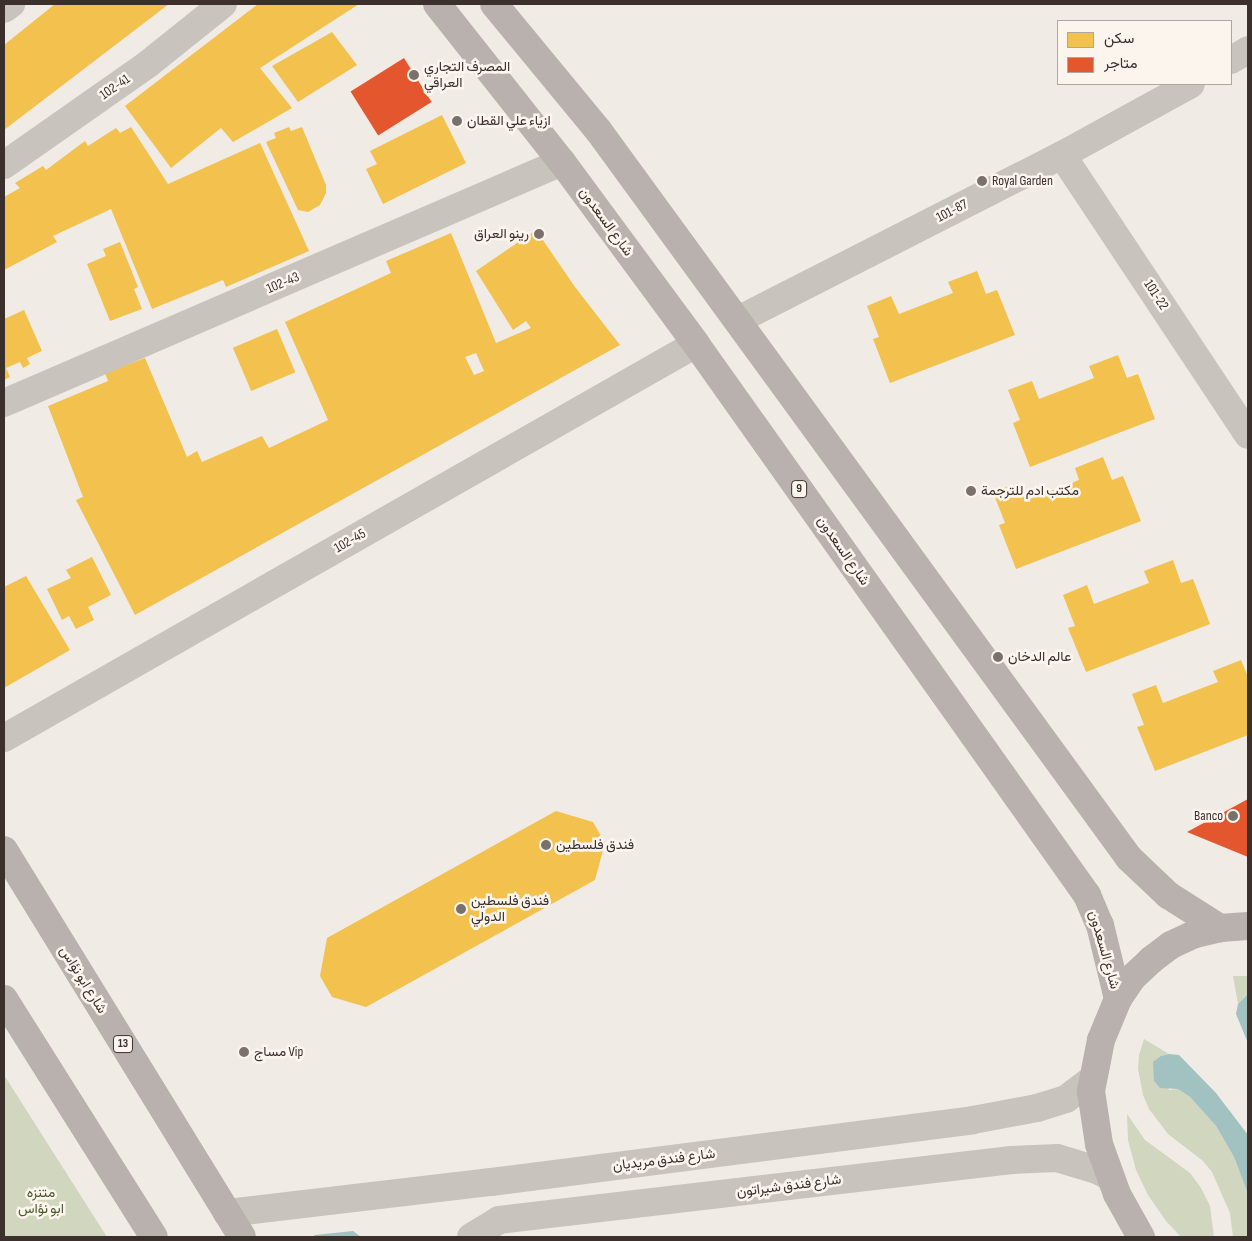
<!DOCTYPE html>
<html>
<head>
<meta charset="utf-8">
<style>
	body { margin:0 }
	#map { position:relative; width:1252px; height:1241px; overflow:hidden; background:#f0ebe5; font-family:"Sofia Sans Condensed",Vazirmatn,sans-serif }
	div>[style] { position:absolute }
	.green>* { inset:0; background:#d1d6bf }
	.water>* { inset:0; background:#a1c2c1 }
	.homes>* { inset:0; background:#f2c14e; transform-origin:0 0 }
	.shops>* { inset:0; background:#e4572e; transform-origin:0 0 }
	.minor>* { height:28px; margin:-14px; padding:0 14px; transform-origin:14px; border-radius:14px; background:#c9c3be }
	.primary>* { height:28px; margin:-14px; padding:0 14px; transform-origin:14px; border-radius:14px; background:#b8b1ad }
	.dots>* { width:14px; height:14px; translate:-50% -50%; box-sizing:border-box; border:2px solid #fbf5ee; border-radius:50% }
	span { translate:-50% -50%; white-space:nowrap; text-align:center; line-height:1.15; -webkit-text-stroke:5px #fbf5ee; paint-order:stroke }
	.shield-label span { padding:1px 4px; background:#fbf5ee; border:1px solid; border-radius:4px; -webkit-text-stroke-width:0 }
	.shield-label { font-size:12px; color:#3b302b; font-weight:700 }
	.poi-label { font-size:14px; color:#3b302b }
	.left { translate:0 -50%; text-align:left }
	.right { translate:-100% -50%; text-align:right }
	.street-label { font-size:14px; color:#3b302b }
	.park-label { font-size:14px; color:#4a5a2e }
	.frame { position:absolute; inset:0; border:5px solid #3b302b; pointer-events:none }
	.legend { position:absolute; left:1057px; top:20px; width:175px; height:65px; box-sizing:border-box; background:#fbf5ee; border:1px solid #aea6a0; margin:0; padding:6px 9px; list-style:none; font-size:15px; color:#3b302b }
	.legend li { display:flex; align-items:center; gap:10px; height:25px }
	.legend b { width:25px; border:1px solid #aea6a0 }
</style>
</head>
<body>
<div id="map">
	<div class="green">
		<div style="clip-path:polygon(1233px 976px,1248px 976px,1248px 994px,1238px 1004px)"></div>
		<div style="clip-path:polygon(1144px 1039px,1169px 1054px,1161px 1056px,1169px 1090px,1178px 1089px,1190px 1097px,1216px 1126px,1234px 1157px,1248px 1194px,1248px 1237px,1233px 1237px,1230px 1213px,1212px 1172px,1203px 1161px,1168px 1134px,1149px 1109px,1143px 1095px,1138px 1069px,1139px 1055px)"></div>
		<div style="clip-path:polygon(4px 1075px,107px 1237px,4px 1237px)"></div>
		<div style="clip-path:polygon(1127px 1114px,1145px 1140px,1190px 1173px,1201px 1188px,1210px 1206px,1214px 1237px,1181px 1237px,1166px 1221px,1148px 1195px,1136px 1170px,1128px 1140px)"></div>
	</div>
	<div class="water">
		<div style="clip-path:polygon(1248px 994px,1248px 1043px,1236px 1014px,1238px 1004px)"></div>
		<div style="clip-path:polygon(1169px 1054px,1179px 1055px,1216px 1093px,1248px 1135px,1248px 1194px,1234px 1157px,1216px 1126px,1190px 1097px,1178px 1089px,1160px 1088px,1154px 1081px,1153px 1062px,1161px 1056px)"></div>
		<div style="clip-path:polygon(353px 1231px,361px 1237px,312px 1237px,315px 1235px)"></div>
	</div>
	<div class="homes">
		<div style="clip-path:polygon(55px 4px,169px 4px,4px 130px,4px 45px)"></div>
		<div style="clip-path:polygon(258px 4px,359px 4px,260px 68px,292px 108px,233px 142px,221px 128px,171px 168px,125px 106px)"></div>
		<div style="clip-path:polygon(332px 32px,357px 65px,298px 102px,272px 66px)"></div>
		<div style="clip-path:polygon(442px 115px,466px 163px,383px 204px,366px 169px,377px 164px,370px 151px)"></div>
		<div style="clip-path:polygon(131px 127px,168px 184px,260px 143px,309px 251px,226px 287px,223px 280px,152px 309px,111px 209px,53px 236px,57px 242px,4px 270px,4px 197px,20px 188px,15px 183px,43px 166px,46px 170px,85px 141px,88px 146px,116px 128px,120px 133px)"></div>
		<div style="clip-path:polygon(289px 127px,291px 131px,302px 127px,326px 185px,326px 193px,320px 205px,308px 212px,298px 210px,266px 142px,276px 138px,274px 133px)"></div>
		<div style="clip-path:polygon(evenodd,536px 230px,575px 287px,620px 345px,135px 615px,76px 500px,83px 497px,48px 406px,108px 381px,105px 373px,145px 358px,187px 457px,197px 451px,202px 462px,262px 436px,269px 448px,328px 420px,285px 322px,391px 273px,386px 261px,451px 233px,496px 343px,531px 328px,526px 321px,513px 330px,476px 271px,536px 230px,476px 353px,484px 371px,474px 375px,465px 357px,476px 353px)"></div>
		<div style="clip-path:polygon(120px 242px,138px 287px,134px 289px,142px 309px,110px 321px,87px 264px,106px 256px,103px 249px)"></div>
		<div style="clip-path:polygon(977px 271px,986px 294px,997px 290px,1015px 335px,890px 383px,873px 339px,879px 337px,867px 306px,891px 296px,899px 314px,953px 293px,948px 282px)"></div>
		<div style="clip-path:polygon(24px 310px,42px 351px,27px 358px,30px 364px,23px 368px,20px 362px,6px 368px,10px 377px,4px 380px,4px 319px)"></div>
		<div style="left:277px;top:329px;width:47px;height:48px;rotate:67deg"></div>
		<div style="clip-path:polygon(1118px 355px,1127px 378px,1138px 374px,1155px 419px,1030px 467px,1013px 423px,1020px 420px,1008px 390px,1032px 381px,1039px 399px,1094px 378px,1089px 366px)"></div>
		<div style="clip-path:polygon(1103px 457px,1112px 480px,1123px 476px,1141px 521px,1016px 569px,999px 525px,1005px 523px,993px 492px,1018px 483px,1025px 501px,1079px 480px,1075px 468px)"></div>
		<div style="clip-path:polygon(92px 557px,111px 595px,88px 607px,94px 620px,76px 629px,69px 616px,62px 620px,47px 589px,71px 578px,66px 570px)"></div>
		<div style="clip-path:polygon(1173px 560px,1181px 583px,1193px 579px,1210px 624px,1086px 672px,1068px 628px,1075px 626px,1063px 595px,1087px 585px,1094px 604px,1149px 583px,1144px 571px)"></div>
		<div style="clip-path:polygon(26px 576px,70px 650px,4px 688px,4px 587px)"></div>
		<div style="clip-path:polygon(1241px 660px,1248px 677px,1248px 735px,1155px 771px,1137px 727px,1144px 725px,1132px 694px,1156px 685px,1163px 703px,1218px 682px,1213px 671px)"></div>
		<div style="clip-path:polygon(556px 811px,593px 822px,605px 843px,595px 880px,366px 1007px,332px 997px,320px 976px,327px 938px)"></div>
	</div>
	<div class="shops">
		<div style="left:404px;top:58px;width:52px;height:63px;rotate:58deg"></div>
		<div style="clip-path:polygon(1248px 799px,1248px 857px,1187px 832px)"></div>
	</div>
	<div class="minor">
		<div style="left:4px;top:9px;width:9px;rotate:-36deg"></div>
		<div style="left:1231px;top:60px;width:20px;rotate:-30deg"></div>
		<div style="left:1062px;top:155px;width:336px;rotate:56.4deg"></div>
		<div style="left:4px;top:165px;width:176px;rotate:-35deg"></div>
		<div style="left:148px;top:64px;width:96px;rotate:-38.7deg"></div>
		<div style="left:738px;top:320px;width:364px;rotate:-27deg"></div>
		<div style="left:1062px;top:155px;width:147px;rotate:-28.8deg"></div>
		<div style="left:4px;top:403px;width:608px;rotate:-23.36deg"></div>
		<div style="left:4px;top:738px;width:796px;rotate:-29.66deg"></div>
		<div style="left:227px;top:1213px;width:266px;rotate:-6.7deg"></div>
		<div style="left:491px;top:1182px;width:486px;rotate:-7.3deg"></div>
		<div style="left:973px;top:1120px;width:65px;rotate:-10.6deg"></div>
		<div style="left:1037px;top:1108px;width:30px;rotate:-17deg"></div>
		<div style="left:1066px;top:1099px;width:34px;rotate:-37deg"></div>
		<div style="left:471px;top:1237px;width:33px;rotate:-31deg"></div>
		<div style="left:499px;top:1220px;width:516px;rotate:-6.68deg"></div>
		<div style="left:1011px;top:1160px;width:46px;rotate:-2.5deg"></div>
		<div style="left:1057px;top:1158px;width:42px;rotate:16.7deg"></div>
		<div style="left:1097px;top:1170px;width:13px;rotate:27deg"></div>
	</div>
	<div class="primary">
		<div style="left:437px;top:4px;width:201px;rotate:51.7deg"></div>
		<div style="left:562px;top:162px;width:226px;rotate:53.6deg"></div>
		<div style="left:696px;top:344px;width:676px;rotate:54.64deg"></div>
		<div style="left:1087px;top:895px;width:33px;rotate:67deg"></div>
		<div style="left:1100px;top:925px;width:76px;rotate:76.3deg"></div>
		<div style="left:494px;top:4px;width:163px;rotate:50.5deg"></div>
		<div style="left:598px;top:130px;width:901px;rotate:53.89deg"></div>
		<div style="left:1129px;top:858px;width:54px;rotate:43.5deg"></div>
		<div style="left:1168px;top:895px;width:62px;rotate:32.4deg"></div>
		<div style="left:4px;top:850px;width:454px;rotate:58.4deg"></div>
		<div style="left:4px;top:999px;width:281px;rotate:57.8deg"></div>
		<div style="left:1141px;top:1237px;width:49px;rotate:-119.2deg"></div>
		<div style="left:1117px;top:1194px;width:53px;rotate:-109.8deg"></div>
		<div style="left:1099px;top:1144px;width:54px;rotate:-98.6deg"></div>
		<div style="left:1091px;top:1091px;width:52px;rotate:-78.9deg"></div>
		<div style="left:1101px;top:1040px;width:44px;rotate:-67.5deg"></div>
		<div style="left:1118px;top:999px;width:25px;rotate:-56deg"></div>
		<div style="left:1132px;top:978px;width:26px;rotate:-43deg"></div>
		<div style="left:1151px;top:960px;width:25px;rotate:-37deg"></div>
		<div style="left:1171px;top:945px;width:26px;rotate:-25deg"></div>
		<div style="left:1195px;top:934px;width:26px;rotate:-13deg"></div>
		<div style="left:1220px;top:928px;width:28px;rotate:-4deg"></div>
	</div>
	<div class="dots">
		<div style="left:414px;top:75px;background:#7a716c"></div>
		<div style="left:457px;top:121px;background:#7a716c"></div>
		<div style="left:982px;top:181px;background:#7a716c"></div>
		<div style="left:539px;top:234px;background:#7a716c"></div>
		<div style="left:971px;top:491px;background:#7a716c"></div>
		<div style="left:998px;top:657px;background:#7a716c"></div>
		<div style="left:1233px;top:816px;background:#7a716c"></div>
		<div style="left:546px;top:845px;background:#7a716c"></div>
		<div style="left:461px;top:909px;background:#7a716c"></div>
		<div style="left:244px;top:1052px;background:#7a716c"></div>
	</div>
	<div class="shield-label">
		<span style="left:799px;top:489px">9</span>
		<span style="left:123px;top:1044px">13</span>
	</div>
	<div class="poi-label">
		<span class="left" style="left:424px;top:75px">المصرف التجاري<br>العراقي</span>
		<span class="left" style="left:467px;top:121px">ازياء علي القطان</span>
		<span class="left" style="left:992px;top:181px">Royal Garden</span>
		<span class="right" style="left:529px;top:234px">رينو العراق</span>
		<span class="left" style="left:981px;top:491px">مكتب ادم للترجمة</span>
		<span class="left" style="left:1008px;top:657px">عالم الدخان</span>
		<span class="right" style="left:1223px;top:816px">Banco</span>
		<span class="left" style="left:556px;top:845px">فندق فلسطين</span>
		<span class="left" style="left:471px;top:909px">فندق فلسطين<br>الدولي</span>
		<span class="left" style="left:254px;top:1052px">مساج Vip</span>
	</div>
	<div class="street-label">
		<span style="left:115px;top:87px;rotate:-35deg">102-41</span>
		<span style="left:952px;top:211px;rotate:-27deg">101-87</span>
		<span style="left:606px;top:222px;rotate:54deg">شارع السعدون</span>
		<span style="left:283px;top:283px;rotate:-23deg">102-43</span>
		<span style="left:1156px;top:295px;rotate:57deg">101-22</span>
		<span style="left:350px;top:541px;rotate:-30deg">102-45</span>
		<span style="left:843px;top:551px;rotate:55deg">شارع السعدون</span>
		<span style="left:1104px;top:950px;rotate:74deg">شارع السعدون</span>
		<span style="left:83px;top:980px;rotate:58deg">شارع ابو نؤاس</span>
		<span style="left:664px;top:1160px;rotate:-7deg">شارع فندق مريديان</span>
		<span style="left:789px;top:1186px;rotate:-7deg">شارع فندق شيراتون</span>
	</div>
	<div class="park-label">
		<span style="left:41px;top:1201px">متنزه<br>ابو نؤاس</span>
	</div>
	<div class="frame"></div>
	<ul class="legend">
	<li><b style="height:14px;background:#f2c14e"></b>سكن</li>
	<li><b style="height:14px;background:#e4572e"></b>متاجر</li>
	</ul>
</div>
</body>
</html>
